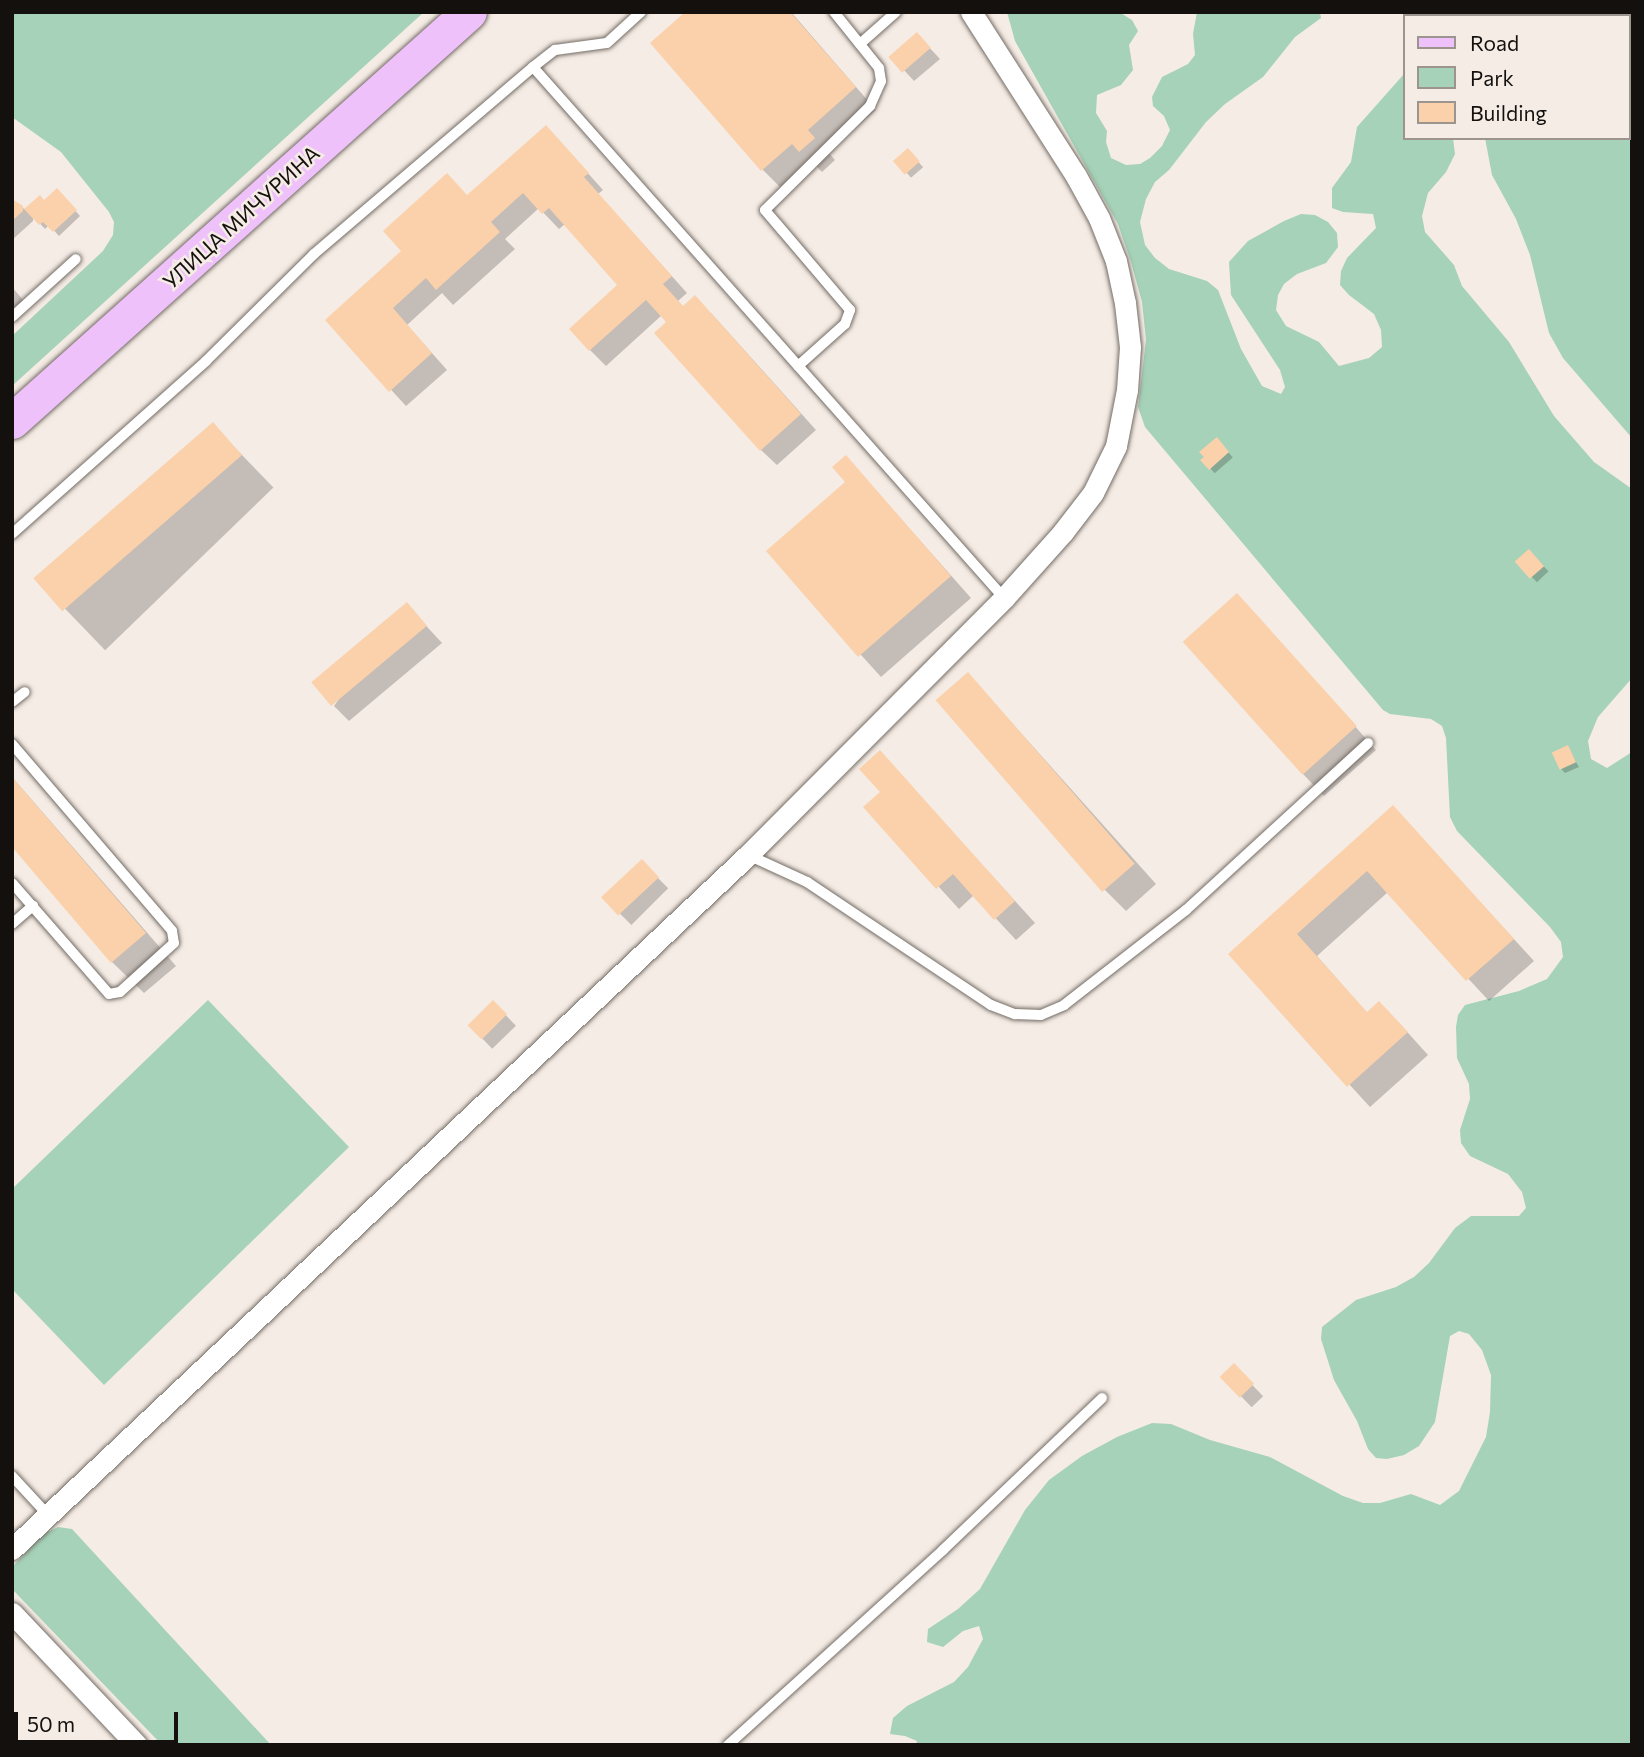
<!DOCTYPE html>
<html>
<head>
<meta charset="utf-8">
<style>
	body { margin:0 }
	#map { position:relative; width:1644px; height:1757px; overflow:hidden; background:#f5ece5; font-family:Commissioner,sans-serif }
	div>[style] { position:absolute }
	.green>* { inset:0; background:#a5d2b9 }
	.shadow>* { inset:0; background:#0003; transform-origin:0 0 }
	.building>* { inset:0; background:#fad1aa; transform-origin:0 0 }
	.roads { filter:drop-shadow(0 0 2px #736c65) drop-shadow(0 0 2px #736c65) }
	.service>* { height:10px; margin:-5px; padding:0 5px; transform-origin:5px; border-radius:5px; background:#fff }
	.minor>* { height:21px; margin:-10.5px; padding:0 10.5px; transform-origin:10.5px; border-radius:10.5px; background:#fff }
	.primary>* { height:35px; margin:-17.5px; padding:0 17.5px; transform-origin:17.5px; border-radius:17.5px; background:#eec1fb }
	span { translate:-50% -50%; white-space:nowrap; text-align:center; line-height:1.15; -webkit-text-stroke:5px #f5ece5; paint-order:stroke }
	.street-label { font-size:21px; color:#13100e }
	.frame { position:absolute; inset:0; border:14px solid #13100e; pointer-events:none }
	.legend { position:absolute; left:1403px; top:14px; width:228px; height:126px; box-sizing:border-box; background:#f5ece5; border:2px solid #9b948f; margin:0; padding:9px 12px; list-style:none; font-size:21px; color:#13100e }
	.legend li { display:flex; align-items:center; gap:14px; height:35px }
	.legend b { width:35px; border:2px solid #9b948f }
	.scale { position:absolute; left:14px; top:1712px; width:164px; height:32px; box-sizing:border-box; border:4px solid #13100e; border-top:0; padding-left:9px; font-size:21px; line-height:24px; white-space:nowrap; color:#13100e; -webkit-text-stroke:5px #f5ece5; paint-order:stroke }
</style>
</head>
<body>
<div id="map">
	<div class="green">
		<div style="clip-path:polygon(12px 12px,424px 12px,12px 386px,12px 336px,103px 251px,113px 235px,114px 222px,109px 212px,61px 152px,12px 117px)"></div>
		<div style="clip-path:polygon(1007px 12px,1119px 12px,1132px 20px,1138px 31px,1129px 45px,1133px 70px,1121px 85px,1097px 95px,1096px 113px,1107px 131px,1106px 142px,1111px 158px,1126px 165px,1140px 164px,1150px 158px,1162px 146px,1170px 130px,1164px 116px,1153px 106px,1152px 97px,1162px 77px,1188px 64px,1195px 55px,1193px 34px,1197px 12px,1320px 12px,1321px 18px,1295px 37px,1263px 77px,1225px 104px,1206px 122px,1169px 170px,1155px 182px,1146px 199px,1140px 222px,1145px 245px,1155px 258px,1169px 269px,1207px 281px,1218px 290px,1241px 349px,1262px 386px,1281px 394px,1285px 387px,1280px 370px,1231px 295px,1229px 262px,1248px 241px,1284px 221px,1301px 214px,1315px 215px,1328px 222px,1337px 233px,1338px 247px,1326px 263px,1297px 274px,1284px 284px,1278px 295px,1276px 310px,1286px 326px,1319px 342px,1339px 366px,1369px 358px,1382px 347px,1381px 330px,1374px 314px,1349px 295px,1340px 285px,1341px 271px,1347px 258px,1376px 228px,1373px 214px,1343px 212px,1332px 208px,1332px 188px,1351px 162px,1357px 127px,1404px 74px,1404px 138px,1453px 138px,1455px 154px,1446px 172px,1428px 193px,1422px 216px,1425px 232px,1454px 265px,1462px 286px,1509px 342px,1554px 416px,1594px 462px,1632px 489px,1632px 678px,1598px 717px,1588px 741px,1591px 759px,1607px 768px,1632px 752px,1632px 1745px,916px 1745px,917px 1741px,905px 1736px,890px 1734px,893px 1718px,907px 1706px,954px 1682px,968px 1667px,983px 1639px,979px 1626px,963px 1631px,943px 1647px,927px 1642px,928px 1629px,958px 1609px,980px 1589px,1025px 1510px,1049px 1480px,1082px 1456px,1117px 1437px,1152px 1423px,1171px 1424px,1210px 1440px,1270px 1457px,1343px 1496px,1363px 1503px,1380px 1503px,1411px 1494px,1440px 1505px,1459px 1491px,1486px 1437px,1490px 1412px,1491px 1375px,1482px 1350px,1469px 1334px,1459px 1331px,1450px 1336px,1435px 1422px,1419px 1446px,1404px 1455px,1387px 1459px,1376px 1458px,1368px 1449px,1357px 1421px,1334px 1380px,1321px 1339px,1322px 1327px,1356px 1300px,1396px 1287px,1414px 1277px,1429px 1263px,1455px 1228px,1471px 1216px,1519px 1216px,1526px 1208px,1522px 1192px,1508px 1174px,1470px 1156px,1461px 1143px,1460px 1130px,1470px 1099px,1469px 1084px,1457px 1058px,1456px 1027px,1458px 1015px,1465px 1005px,1519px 991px,1547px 979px,1563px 957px,1561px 942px,1550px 927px,1457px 831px,1450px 817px,1446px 738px,1442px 726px,1431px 719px,1390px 714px,1383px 710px,1145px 427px,1138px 407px,1146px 340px,1142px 302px,1131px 262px,1118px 224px,1015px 41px)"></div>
		<div style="clip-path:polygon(1628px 122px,1632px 125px,1632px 438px,1563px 358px,1549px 333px,1530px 255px,1516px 219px,1492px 175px,1485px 138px,1628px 138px)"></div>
		<div style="clip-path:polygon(208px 1000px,349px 1147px,104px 1385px,12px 1289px,12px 1189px)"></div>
		<div style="clip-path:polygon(58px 1527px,72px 1529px,271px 1745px,162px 1745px,12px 1589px,12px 1567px,44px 1534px)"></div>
	</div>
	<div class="shadow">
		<div style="clip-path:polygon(688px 12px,791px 12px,876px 110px,828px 152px,835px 160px,822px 172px,814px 164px,784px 191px,763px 170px)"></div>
		<div style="clip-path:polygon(927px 45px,940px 59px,914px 81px,892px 57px)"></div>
		<div style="clip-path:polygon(561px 143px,603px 190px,598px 194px,687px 293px,678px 301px,684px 308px,711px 313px,816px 430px,777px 465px,761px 450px,662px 315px,606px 366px,590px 350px,620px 285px,565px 224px,559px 229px,539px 208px,505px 239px,515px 249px,453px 305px,442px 293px,407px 325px,447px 370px,406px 406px,327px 320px,468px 197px)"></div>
		<div style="left:908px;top:150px;width:23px;height:16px;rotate:49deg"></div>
		<div style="clip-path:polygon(57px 190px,80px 216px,59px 236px,49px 225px,45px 229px,33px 216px,33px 221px,12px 240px,12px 201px,26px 210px,44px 202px)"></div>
		<div style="clip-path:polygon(12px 287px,24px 301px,12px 312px)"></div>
		<div style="left:213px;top:425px;width:87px;height:234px;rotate:46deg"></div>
		<div style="left:1221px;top:444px;width:18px;height:24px;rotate:49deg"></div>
		<div style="clip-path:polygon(846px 457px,971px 598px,881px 677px,768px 552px,848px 482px)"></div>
		<div style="left:1529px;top:551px;width:28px;height:16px;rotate:46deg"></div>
		<div style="clip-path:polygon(407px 605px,442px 643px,349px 721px,334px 706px)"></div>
		<div style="clip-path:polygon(1258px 617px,1376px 750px,1324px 796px,1303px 774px)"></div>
		<div style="clip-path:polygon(968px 674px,1156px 884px,1126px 911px,1105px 890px)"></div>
		<div style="clip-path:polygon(1567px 747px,1579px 767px,1565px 773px,1560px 768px)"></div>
		<div style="clip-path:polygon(880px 752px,1035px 923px,1016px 940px,974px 895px,959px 909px,866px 807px,883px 792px)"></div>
		<div style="clip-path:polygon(12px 777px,176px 966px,144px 993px,112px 962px,12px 845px)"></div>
		<div style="clip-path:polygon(1393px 807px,1534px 961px,1489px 1001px,1388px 892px,1317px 956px,1368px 1014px,1400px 1024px,1428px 1055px,1370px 1107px,1230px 954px)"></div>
		<div style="left:642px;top:862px;width:37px;height:52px;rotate:45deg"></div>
		<div style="left:493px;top:1002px;width:33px;height:33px;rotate:46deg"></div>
		<div style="left:1234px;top:1366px;width:42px;height:16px;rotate:46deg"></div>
	</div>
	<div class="building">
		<div style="clip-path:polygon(685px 12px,790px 12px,856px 87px,808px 130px,815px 138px,799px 152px,792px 144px,761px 171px,650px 43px)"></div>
		<div style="left:917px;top:32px;width:21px;height:38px;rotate:49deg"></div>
		<div style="clip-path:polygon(546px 125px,589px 173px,584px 177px,672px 276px,663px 284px,683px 306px,695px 295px,801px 414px,760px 451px,654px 333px,666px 322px,646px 300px,589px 351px,569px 329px,617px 285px,549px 208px,542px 214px,523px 193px,491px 222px,500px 232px,436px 290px,426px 278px,393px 308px,432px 353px,389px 392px,325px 320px,401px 251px,383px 231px,447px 173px,467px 195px)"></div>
		<div style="left:908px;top:148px;width:18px;height:20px;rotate:49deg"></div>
		<div style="clip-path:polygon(57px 188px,77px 210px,53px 232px,43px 222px,39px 225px,24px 209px,40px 195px,44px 200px)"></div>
		<div style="clip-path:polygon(12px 199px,23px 206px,23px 211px,12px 221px)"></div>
		<div style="left:213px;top:422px;width:44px;height:238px;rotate:49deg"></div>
		<div style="clip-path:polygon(1217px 437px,1229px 452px,1209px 470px,1200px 460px,1204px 457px,1199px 452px)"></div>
		<div style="clip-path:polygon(846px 455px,951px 576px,858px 657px,766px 551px,845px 482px,832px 467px)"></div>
		<div style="left:1529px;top:549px;width:23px;height:19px;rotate:49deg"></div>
		<div style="left:1237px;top:593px;width:179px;height:73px;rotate:48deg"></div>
		<div style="left:407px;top:602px;width:31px;height:125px;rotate:50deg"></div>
		<div style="left:968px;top:672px;width:254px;height:43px;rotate:49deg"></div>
		<div style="left:1568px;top:745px;width:19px;height:18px;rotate:65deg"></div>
		<div style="clip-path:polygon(880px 750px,1015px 901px,994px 920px,953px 874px,936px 889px,863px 807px,880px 792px,859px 769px)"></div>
		<div style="clip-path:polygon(12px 777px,146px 933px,111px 963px,12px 847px)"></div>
		<div style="clip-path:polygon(1393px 805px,1514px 939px,1466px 981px,1367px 871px,1297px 934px,1367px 1012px,1379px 1001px,1408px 1032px,1347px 1087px,1228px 954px)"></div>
		<div style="left:642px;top:859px;width:25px;height:56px;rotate:47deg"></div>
		<div style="left:493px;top:1000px;width:20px;height:36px;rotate:45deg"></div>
		<div style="left:1234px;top:1363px;width:29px;height:20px;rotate:46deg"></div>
	</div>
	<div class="roads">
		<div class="service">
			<div style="left:860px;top:44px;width:48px;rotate:-41.6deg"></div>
			<div style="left:533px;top:67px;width:710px;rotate:48.43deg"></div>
			<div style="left:12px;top:317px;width:86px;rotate:-42.2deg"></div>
			<div style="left:798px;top:366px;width:63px;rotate:-41.8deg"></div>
			<div style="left:845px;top:324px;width:15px;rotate:-70deg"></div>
			<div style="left:850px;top:310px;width:131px;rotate:-130.4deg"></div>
			<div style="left:765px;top:210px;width:148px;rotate:-44.7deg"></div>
			<div style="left:870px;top:106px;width:27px;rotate:-66deg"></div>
			<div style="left:881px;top:81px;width:13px;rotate:-99deg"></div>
			<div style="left:879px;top:68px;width:72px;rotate:-128.8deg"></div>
			<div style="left:12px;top:534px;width:260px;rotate:-41.7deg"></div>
			<div style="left:206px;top:361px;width:152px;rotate:-44.7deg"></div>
			<div style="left:314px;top:254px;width:288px;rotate:-40.5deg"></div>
			<div style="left:533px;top:67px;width:28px;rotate:-38deg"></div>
			<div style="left:555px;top:50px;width:52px;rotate:-7.7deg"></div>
			<div style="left:607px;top:43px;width:46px;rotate:-42.4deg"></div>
			<div style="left:12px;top:702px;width:16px;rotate:-38deg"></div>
			<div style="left:12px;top:744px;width:246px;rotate:49.4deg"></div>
			<div style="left:172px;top:931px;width:12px;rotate:81deg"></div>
			<div style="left:174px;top:943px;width:73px;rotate:137.8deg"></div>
			<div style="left:120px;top:992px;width:11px;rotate:170deg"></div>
			<div style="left:109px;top:994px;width:147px;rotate:-131.1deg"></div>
			<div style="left:748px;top:855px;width:65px;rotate:24.6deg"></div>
			<div style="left:807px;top:882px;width:221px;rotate:33.8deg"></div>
			<div style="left:991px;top:1005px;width:26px;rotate:21deg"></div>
			<div style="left:1015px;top:1014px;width:26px;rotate:2deg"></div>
			<div style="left:1041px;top:1015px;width:25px;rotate:-23deg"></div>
			<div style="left:1064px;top:1005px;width:155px;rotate:-37.9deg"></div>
			<div style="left:1186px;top:910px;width:247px;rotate:-42.5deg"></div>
			<div style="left:12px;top:924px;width:28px;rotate:-41deg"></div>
			<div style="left:12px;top:1476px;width:53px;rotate:47.3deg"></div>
			<div style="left:728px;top:1745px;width:290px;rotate:-42.2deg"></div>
			<div style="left:943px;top:1550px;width:220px;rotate:-43.7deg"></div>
		</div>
		<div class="minor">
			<div style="left:12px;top:1549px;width:1012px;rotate:-43.32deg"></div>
			<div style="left:748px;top:855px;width:363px;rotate:-45.1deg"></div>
			<div style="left:1004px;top:598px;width:89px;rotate:-48.2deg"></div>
			<div style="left:1063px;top:532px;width:49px;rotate:-52.4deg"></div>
			<div style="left:1093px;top:493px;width:52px;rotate:-63.9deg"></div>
			<div style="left:1116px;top:446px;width:57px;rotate:-78.9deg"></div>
			<div style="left:1127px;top:390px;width:43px;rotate:-86deg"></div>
			<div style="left:1130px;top:347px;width:44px;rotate:-96.5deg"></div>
			<div style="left:1125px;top:303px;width:43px;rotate:-102.1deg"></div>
			<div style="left:1116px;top:261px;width:46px;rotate:-111.6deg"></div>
			<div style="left:1099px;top:218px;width:48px;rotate:-118.7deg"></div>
			<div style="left:1076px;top:176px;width:195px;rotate:-122.6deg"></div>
			<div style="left:12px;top:1613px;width:182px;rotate:46.6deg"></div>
		</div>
		<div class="primary">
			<div style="left:12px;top:421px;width:613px;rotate:-41.83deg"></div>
		</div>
	</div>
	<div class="street-label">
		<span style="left:241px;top:217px;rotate:-42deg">УЛИЦА МИЧУРИНА</span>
	</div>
	<div class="frame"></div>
	<ul class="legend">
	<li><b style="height:9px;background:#eec1fb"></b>Road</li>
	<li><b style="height:19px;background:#a5d2b9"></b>Park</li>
	<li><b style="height:19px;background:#fad1aa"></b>Building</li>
	</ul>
	<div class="scale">50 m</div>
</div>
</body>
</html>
